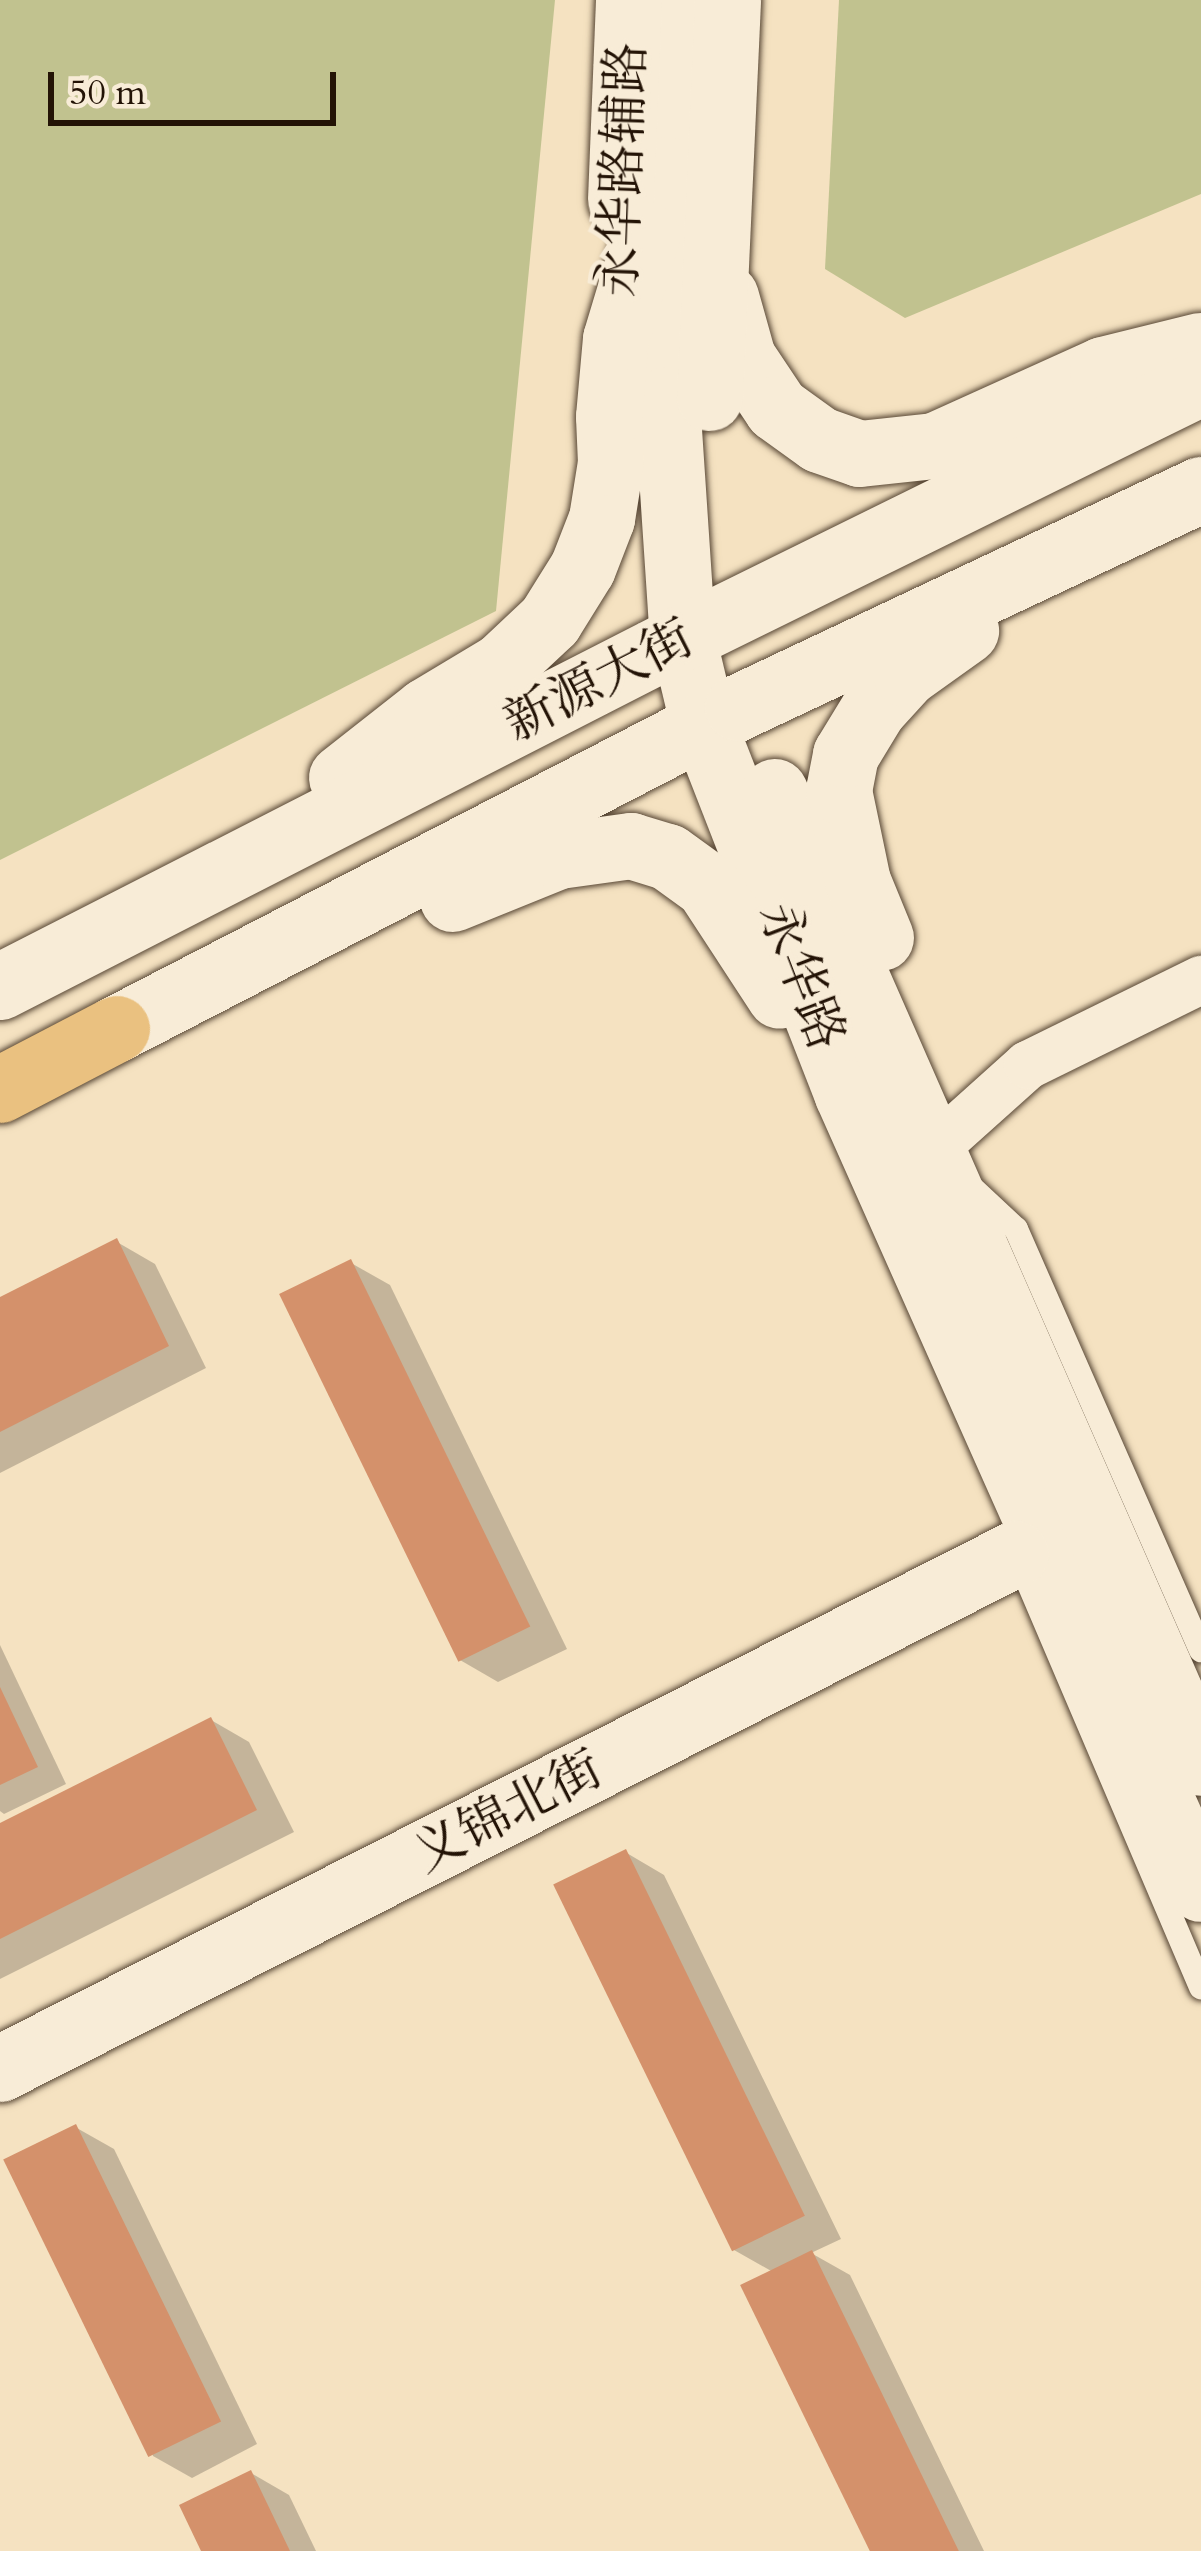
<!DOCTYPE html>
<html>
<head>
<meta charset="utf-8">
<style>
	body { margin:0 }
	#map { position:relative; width:1201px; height:2551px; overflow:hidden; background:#f5e2c1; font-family:Cardo,"Noto Serif SC",serif }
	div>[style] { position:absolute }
	.green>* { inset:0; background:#c1c28f }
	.shadow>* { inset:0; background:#0003 }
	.building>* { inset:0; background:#d4916b; transform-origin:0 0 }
	.roads { filter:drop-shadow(0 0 3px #584735) drop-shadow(0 0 3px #584735) }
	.lane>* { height:24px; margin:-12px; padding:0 12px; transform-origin:12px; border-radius:12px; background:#f8ecd7 }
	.street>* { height:48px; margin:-24px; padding:0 24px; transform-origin:24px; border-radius:24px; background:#f8ecd7 }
	.secondary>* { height:66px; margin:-33px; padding:0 33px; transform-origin:33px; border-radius:33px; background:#f8ecd7 }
	.primary>* { height:66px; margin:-33px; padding:0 33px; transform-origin:33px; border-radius:33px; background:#eac180 }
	span { translate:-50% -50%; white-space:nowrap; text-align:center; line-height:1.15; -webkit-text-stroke:9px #f8ecd7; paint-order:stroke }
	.street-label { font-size:51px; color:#231306 }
	.scale { position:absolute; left:48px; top:72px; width:288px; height:54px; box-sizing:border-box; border:6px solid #231306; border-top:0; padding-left:15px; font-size:36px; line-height:42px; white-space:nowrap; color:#231306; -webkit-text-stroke:9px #f8ecd7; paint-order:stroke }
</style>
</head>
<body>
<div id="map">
	<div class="green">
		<div style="clip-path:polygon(0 0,555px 0,496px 611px,0 860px)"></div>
		<div style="clip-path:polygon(839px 0,1201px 0,1201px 194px,905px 318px,825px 269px)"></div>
	</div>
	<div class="shadow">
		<div style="clip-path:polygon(117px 1242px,155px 1264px,206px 1368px,0 1473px,0 1301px)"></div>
		<div style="clip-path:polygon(351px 1263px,390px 1285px,567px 1649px,498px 1682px,460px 1660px)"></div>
		<div style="clip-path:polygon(0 1645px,66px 1784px,4px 1814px,0 1811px)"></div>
		<div style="clip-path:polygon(211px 1720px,249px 1742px,294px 1832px,0 1979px,0 1826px)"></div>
		<div style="clip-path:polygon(625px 1852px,664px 1875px,841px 2239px,811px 2253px,850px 2275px,984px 2551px,872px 2551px,773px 2272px,734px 2250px)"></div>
		<div style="clip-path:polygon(75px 2127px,114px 2149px,257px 2444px,192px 2478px,153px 2456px)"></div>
		<div style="clip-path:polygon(251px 2473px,289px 2495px,316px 2551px,205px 2551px)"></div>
	</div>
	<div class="building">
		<div style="clip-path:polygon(117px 1238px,169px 1346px,0 1432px,0 1297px)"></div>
		<div style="left:351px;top:1259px;width:409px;height:80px;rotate:64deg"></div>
		<div style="clip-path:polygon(0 1687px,38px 1767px,0 1785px)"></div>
		<div style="clip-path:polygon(211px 1717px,257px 1810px,0 1939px,0 1823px)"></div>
		<div style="left:626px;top:1849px;width:408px;height:81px;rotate:64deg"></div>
		<div style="left:76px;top:2124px;width:331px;height:81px;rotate:64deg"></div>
		<div style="left:812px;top:2250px;width:335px;height:80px;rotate:64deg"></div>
		<div style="clip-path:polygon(251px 2470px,290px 2551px,201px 2551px,179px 2505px)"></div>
	</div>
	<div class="roads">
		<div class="lane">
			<div style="left:972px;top:1188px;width:60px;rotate:43deg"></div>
			<div style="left:1016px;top:1229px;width:460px;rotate:66.3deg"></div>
			<div style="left:1017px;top:1556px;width:469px;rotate:66.9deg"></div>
		</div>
		<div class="street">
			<div style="left:932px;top:1151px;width:129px;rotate:-41.9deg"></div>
			<div style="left:1028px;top:1065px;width:193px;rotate:-26.2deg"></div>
		</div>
		<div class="secondary">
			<div style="left:677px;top:0;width:170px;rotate:93deg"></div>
			<div style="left:668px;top:170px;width:230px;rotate:90.2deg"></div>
			<div style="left:667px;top:400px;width:239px;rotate:86.2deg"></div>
			<div style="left:683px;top:638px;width:90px;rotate:76.6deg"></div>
			<div style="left:704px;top:726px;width:394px;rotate:68.7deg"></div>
			<div style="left:847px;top:1093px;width:871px;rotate:66.02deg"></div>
			<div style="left:621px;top:200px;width:200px;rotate:-87.7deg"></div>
			<div style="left:726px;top:297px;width:63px;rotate:74.4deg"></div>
			<div style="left:743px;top:358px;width:61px;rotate:56.3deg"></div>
			<div style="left:777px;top:409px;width:53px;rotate:35.8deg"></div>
			<div style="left:820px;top:440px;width:42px;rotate:19.3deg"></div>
			<div style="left:860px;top:454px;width:75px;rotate:-6.1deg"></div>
			<div style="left:935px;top:446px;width:184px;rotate:-24.3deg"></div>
			<div style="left:1103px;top:370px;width:101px;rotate:-13.8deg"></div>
			<div style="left:710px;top:398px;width:398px;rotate:-87.4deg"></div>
			<div style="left:342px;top:778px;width:108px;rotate:-38.2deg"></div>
			<div style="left:427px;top:711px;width:87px;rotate:-31deg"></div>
			<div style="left:502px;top:666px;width:66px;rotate:-43.2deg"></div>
			<div style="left:550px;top:621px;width:62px;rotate:-58.1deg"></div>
			<div style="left:583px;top:568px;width:53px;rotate:-68.8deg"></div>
			<div style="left:602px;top:519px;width:57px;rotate:-80.9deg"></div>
			<div style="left:611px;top:463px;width:46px;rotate:-92.5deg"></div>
			<div style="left:609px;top:417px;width:78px;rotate:-84.9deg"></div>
			<div style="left:616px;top:339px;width:108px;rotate:-73.2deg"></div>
			<div style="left:775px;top:792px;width:1060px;rotate:66.31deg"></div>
			<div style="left:453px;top:899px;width:114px;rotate:-22.1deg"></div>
			<div style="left:559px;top:856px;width:73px;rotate:-7.9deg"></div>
			<div style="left:631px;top:846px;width:39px;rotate:17deg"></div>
			<div style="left:668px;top:857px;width:49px;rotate:35.9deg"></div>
			<div style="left:708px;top:886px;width:131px;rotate:56.8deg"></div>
			<div style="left:881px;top:938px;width:61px;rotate:-112.3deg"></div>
			<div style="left:858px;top:882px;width:93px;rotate:-101.8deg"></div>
			<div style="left:839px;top:791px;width:37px;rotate:-79deg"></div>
			<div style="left:846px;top:755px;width:54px;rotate:-58.7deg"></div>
			<div style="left:874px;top:709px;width:47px;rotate:-47.6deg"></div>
			<div style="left:906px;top:674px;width:74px;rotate:-35.6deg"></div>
			<div style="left:0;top:987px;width:767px;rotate:-27.07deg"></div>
			<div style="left:683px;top:638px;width:577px;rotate:-26.21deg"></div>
			<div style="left:117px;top:1029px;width:699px;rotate:-27.33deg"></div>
			<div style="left:738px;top:708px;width:512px;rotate:-25.21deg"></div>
			<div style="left:0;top:2069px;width:1139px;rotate:-26.88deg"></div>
		</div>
		<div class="primary">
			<div style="left:0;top:1090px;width:132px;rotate:-27.5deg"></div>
		</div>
	</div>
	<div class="street-label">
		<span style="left:623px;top:170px;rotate:-88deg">永华路辅路</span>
		<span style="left:599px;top:681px;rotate:-27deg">新源大街</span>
		<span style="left:801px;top:976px;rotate:69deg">永华路</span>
		<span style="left:508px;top:1812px;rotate:-27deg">义锦北街</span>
	</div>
	<div class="scale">50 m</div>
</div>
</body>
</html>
